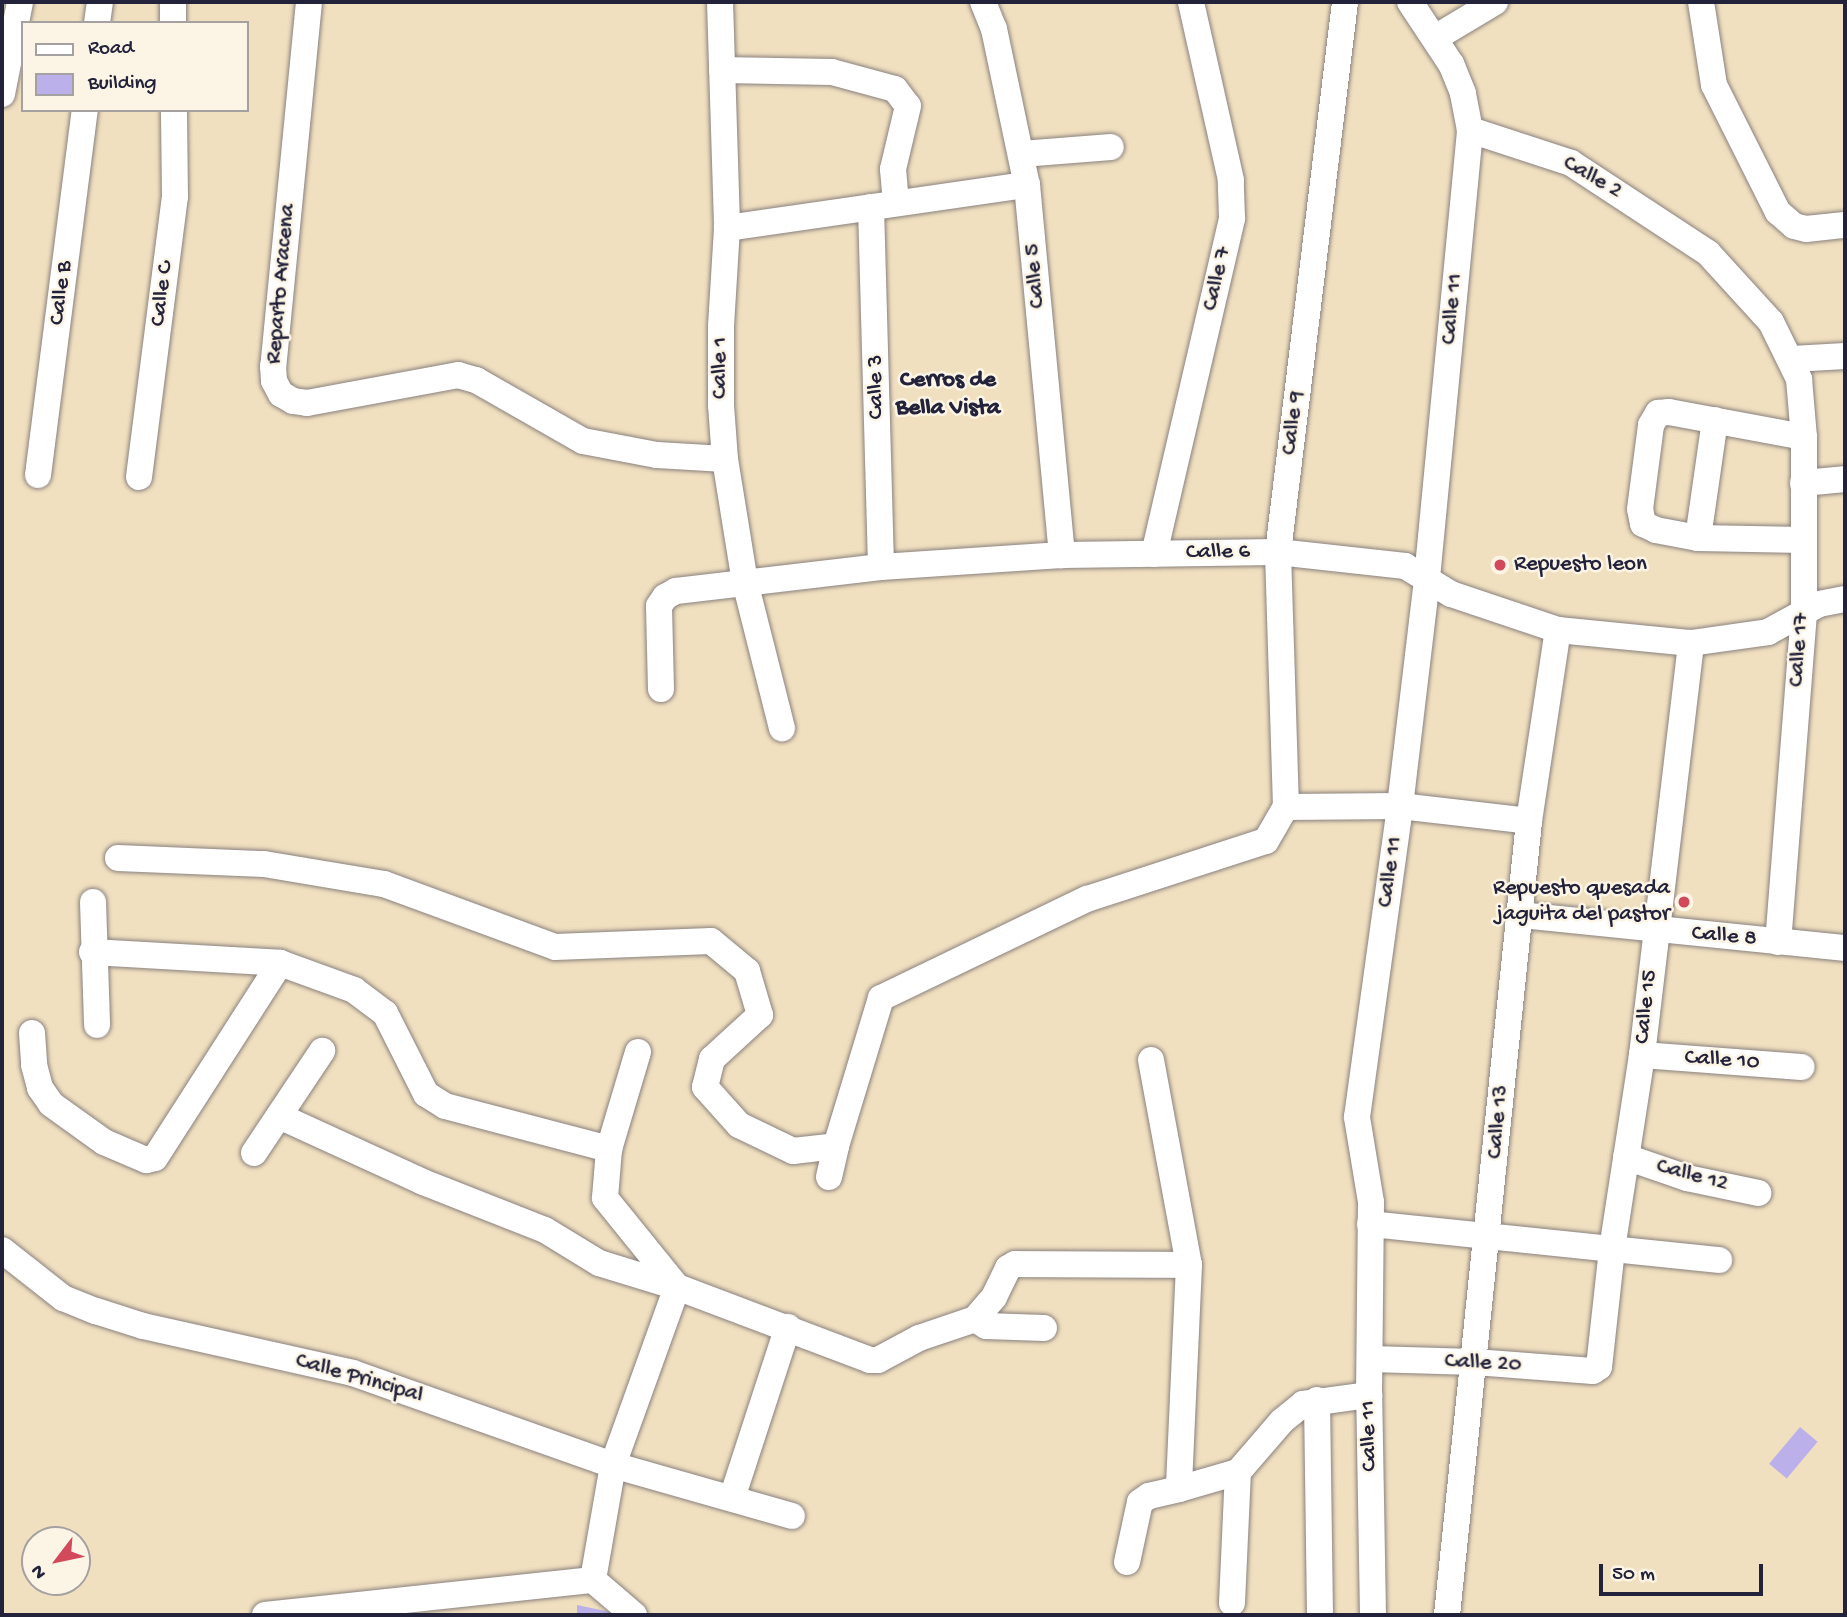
<!DOCTYPE html>
<html>
<head>
<meta charset="utf-8">
<style>
	body { margin:0 }
	#map { position:relative; width:1847px; height:1617px; overflow:hidden; background:#f1e0c0; font-family:"Gochi Hand",sans-serif }
	div>[style] { position:absolute }
	.building>* { inset:0; background:#bcb0ea; transform-origin:0 0 }
	.roads { filter:drop-shadow(0 0 2px #8a817e) drop-shadow(0 0 2px #8a817e) }
	.street>* { height:26px; margin:-13px; padding:0 13px; transform-origin:13px; border-radius:13px; background:#fff }
	.dots>* { width:19px; height:19px; translate:-50% -50%; box-sizing:border-box; border:4px solid #fcf5e5; border-radius:50% }
	span { translate:-50% -50%; white-space:nowrap; text-align:center; line-height:1.15; -webkit-text-stroke:5px #fcf5e5; paint-order:stroke }
	.street-label { font-size:23px; color:#22223b }
	.poi-label { font-size:23px; color:#22223b }
	.left { translate:0 -50%; text-align:left }
	.right { translate:-100% -50%; text-align:right }
	.neighbourhood-label { font-size:24px; color:#22223b; font-weight:700 }
	.frame { position:absolute; inset:0; border:4px solid #22223b; pointer-events:none }
	.legend { position:absolute; left:21px; top:21px; width:228px; height:91px; box-sizing:border-box; background:#fcf5e5; border:2px solid #a5a1a1; margin:0; padding:9px 12px; list-style:none; font-size:21px; color:#22223b }
	.legend li { display:flex; align-items:center; gap:14px; height:35px }
	.legend b { width:35px; border:2px solid #a5a1a1 }
	.north { position:absolute; left:21px; top:1526px; width:70px; height:70px; box-sizing:border-box; background:#fcf5e5; border:2px solid #a5a1a1; border-radius:50%; rotate:238deg; font-size:19px; font-weight:700; line-height:28px; text-align:center; color:#22223b }
	.north::after { content:''; display:block; margin:auto; width:24px; height:32px; background:#d1495b; clip-path:polygon(50% 0,100% 100%,50% 72%,0 100%) }
	.scale { position:absolute; left:1599px; top:1564px; width:164px; height:32px; box-sizing:border-box; border:4px solid #22223b; border-top:0; padding-left:9px; font-size:21px; line-height:24px; white-space:nowrap; color:#22223b; -webkit-text-stroke:5px #fcf5e5; paint-order:stroke }
</style>
</head>
<body>
<div id="map">
	<div class="building">
		<div style="left:1800px;top:1427px;width:23px;height:48px;rotate:40deg"></div>
		<div style="clip-path:polygon(577px 1605px,620px 1614px,620px 1615px,577px 1615px)"></div>
	</div>
	<div class="roads">
		<div class="street">
			<div style="left:173px;top:2px;width:21px;rotate:90deg"></div>
			<div style="left:309px;top:2px;width:366px;rotate:95.6deg"></div>
			<div style="left:273px;top:366px;width:15px;rotate:86deg"></div>
			<div style="left:274px;top:381px;width:15px;rotate:62deg"></div>
			<div style="left:281px;top:394px;width:14px;rotate:30deg"></div>
			<div style="left:293px;top:401px;width:14px;rotate:8deg"></div>
			<div style="left:307px;top:403px;width:154px;rotate:-10.5deg"></div>
			<div style="left:458px;top:375px;width:19px;rotate:16deg"></div>
			<div style="left:476px;top:380px;width:123px;rotate:29.7deg"></div>
			<div style="left:583px;top:441px;width:75px;rotate:10.7deg"></div>
			<div style="left:657px;top:455px;width:68px;rotate:3.4deg"></div>
			<div style="left:720px;top:2px;width:226px;rotate:88.2deg"></div>
			<div style="left:727px;top:228px;width:98px;rotate:93.5deg"></div>
			<div style="left:721px;top:326px;width:79px;rotate:90deg"></div>
			<div style="left:721px;top:405px;width:54px;rotate:85.8deg"></div>
			<div style="left:725px;top:459px;width:125px;rotate:80.8deg"></div>
			<div style="left:745px;top:582px;width:151px;rotate:75.8deg"></div>
			<div style="left:983px;top:2px;width:29px;rotate:68deg"></div>
			<div style="left:994px;top:29px;width:159px;rotate:78.1deg"></div>
			<div style="left:1027px;top:185px;width:372px;rotate:84.6deg"></div>
			<div style="left:1701px;top:2px;width:84px;rotate:81.1deg"></div>
			<div style="left:1714px;top:85px;width:142px;rotate:63.3deg"></div>
			<div style="left:1778px;top:212px;width:21px;rotate:41deg"></div>
			<div style="left:1794px;top:226px;width:12px;rotate:14deg"></div>
			<div style="left:1806px;top:229px;width:39px;rotate:-6deg"></div>
			<div style="left:97px;top:23px;width:21px;rotate:-82deg"></div>
			<div style="left:1435px;top:38px;width:70px;rotate:-31deg"></div>
			<div style="left:722px;top:70px;width:110px;rotate:1deg"></div>
			<div style="left:832px;top:72px;width:65px;rotate:15.1deg"></div>
			<div style="left:895px;top:89px;width:21px;rotate:53deg"></div>
			<div style="left:908px;top:106px;width:65px;rotate:103.4deg"></div>
			<div style="left:893px;top:169px;width:34px;rotate:85deg"></div>
			<div style="left:2px;top:94px;width:94px;rotate:-78.9deg"></div>
			<div style="left:1470px;top:130px;width:106px;rotate:18.1deg"></div>
			<div style="left:1571px;top:163px;width:164px;rotate:33.3deg"></div>
			<div style="left:1708px;top:253px;width:93px;rotate:47.6deg"></div>
			<div style="left:1771px;top:322px;width:64px;rotate:63.8deg"></div>
			<div style="left:1799px;top:379px;width:58px;rotate:85.1deg"></div>
			<div style="left:1804px;top:437px;width:176px;rotate:90deg"></div>
			<div style="left:1804px;top:613px;width:330px;rotate:94.5deg"></div>
			<div style="left:1022px;top:154px;width:89px;rotate:-4.5deg"></div>
			<div style="left:871px;top:207px;width:360px;rotate:88.4deg"></div>
			<div style="left:727px;top:228px;width:303px;rotate:-8.2deg"></div>
			<div style="left:1792px;top:359px;width:53px;rotate:-3.2deg"></div>
			<div style="left:38px;top:475px;width:368px;rotate:-82.7deg"></div>
			<div style="left:139px;top:477px;width:282px;rotate:-82.7deg"></div>
			<div style="left:175px;top:197px;width:87px;rotate:-90.7deg"></div>
			<div style="left:1803px;top:483px;width:42px;rotate:-5.4deg"></div>
			<div style="left:1698px;top:538px;width:119px;rotate:-81.8deg"></div>
			<div style="left:1804px;top:540px;width:106px;rotate:-178.9deg"></div>
			<div style="left:1698px;top:538px;width:43px;rotate:-169.2deg"></div>
			<div style="left:1656px;top:530px;width:14px;rotate:-155deg"></div>
			<div style="left:1643px;top:524px;width:15px;rotate:-101deg"></div>
			<div style="left:1640px;top:509px;width:85px;rotate:-82.5deg"></div>
			<div style="left:1651px;top:425px;width:14px;rotate:-60deg"></div>
			<div style="left:1658px;top:413px;width:11px;rotate:-5deg"></div>
			<div style="left:1669px;top:412px;width:137px;rotate:10.5deg"></div>
			<div style="left:1154px;top:554px;width:345px;rotate:-76.9deg"></div>
			<div style="left:1232px;top:218px;width:38px;rotate:-92deg"></div>
			<div style="left:1231px;top:180px;width:182px;rotate:-102.7deg"></div>
			<div style="left:661px;top:689px;width:83px;rotate:-91.4deg"></div>
			<div style="left:659px;top:606px;width:11px;rotate:-56deg"></div>
			<div style="left:665px;top:597px;width:13px;rotate:-29deg"></div>
			<div style="left:676px;top:591px;width:206px;rotate:-6.7deg"></div>
			<div style="left:881px;top:567px;width:181px;rotate:-3.8deg"></div>
			<div style="left:1062px;top:555px;width:216px;rotate:-0.8deg"></div>
			<div style="left:1278px;top:552px;width:128px;rotate:6.3deg"></div>
			<div style="left:1405px;top:566px;width:54px;rotate:31.3deg"></div>
			<div style="left:1451px;top:594px;width:113px;rotate:18.6deg"></div>
			<div style="left:1558px;top:630px;width:134px;rotate:5.6deg"></div>
			<div style="left:1691px;top:643px;width:78px;rotate:-8.1deg"></div>
			<div style="left:1768px;top:632px;width:58px;rotate:-28.8deg"></div>
			<div style="left:1819px;top:604px;width:26px;rotate:-11deg"></div>
			<div style="left:1286px;top:807px;width:114px;rotate:-0.5deg"></div>
			<div style="left:1400px;top:806px;width:130px;rotate:6.6deg"></div>
			<div style="left:118px;top:858px;width:146px;rotate:2.4deg"></div>
			<div style="left:264px;top:864px;width:122px;rotate:9.5deg"></div>
			<div style="left:384px;top:884px;width:182px;rotate:20.2deg"></div>
			<div style="left:555px;top:947px;width:156px;rotate:-2.2deg"></div>
			<div style="left:711px;top:941px;width:47px;rotate:39.8deg"></div>
			<div style="left:747px;top:971px;width:46px;rotate:73.5deg"></div>
			<div style="left:760px;top:1015px;width:65px;rotate:137.5deg"></div>
			<div style="left:712px;top:1059px;width:29px;rotate:104deg"></div>
			<div style="left:705px;top:1087px;width:51px;rotate:48.2deg"></div>
			<div style="left:739px;top:1125px;width:60px;rotate:25.7deg"></div>
			<div style="left:793px;top:1151px;width:43px;rotate:-6.6deg"></div>
			<div style="left:93px;top:902px;width:123px;rotate:88.1deg"></div>
			<div style="left:1520px;top:915px;width:327px;rotate:5.8deg"></div>
			<div style="left:92px;top:952px;width:188px;rotate:3.3deg"></div>
			<div style="left:280px;top:963px;width:79px;rotate:20deg"></div>
			<div style="left:354px;top:990px;width:39px;rotate:37deg"></div>
			<div style="left:385px;top:1013px;width:91px;rotate:63.2deg"></div>
			<div style="left:426px;top:1094px;width:22px;rotate:32deg"></div>
			<div style="left:445px;top:1106px;width:170px;rotate:14.7deg"></div>
			<div style="left:32px;top:1033px;width:32px;rotate:86deg"></div>
			<div style="left:34px;top:1065px;width:24px;rotate:75deg"></div>
			<div style="left:40px;top:1088px;width:19px;rotate:55deg"></div>
			<div style="left:51px;top:1104px;width:65px;rotate:35.6deg"></div>
			<div style="left:104px;top:1142px;width:46px;rotate:23.2deg"></div>
			<div style="left:146px;top:1160px;width:9px;rotate:-13deg"></div>
			<div style="left:155px;top:1158px;width:232px;rotate:-57.3deg"></div>
			<div style="left:638px;top:1052px;width:101px;rotate:106.6deg"></div>
			<div style="left:609px;top:1149px;width:49px;rotate:94.7deg"></div>
			<div style="left:605px;top:1198px;width:114px;rotate:51deg"></div>
			<div style="left:677px;top:1287px;width:206px;rotate:20.7deg"></div>
			<div style="left:870px;top:1360px;width:8px"></div>
			<div style="left:878px;top:1360px;width:47px;rotate:-28.2deg"></div>
			<div style="left:919px;top:1338px;width:59px;rotate:-18.7deg"></div>
			<div style="left:975px;top:1319px;width:29px;rotate:-49deg"></div>
			<div style="left:994px;top:1297px;width:32px;rotate:-64deg"></div>
			<div style="left:1008px;top:1268px;width:8px;rotate:-30deg"></div>
			<div style="left:1015px;top:1264px;width:174px;rotate:0.3deg"></div>
			<div style="left:1642px;top:1055px;width:160px;rotate:4.3deg"></div>
			<div style="left:1151px;top:1060px;width:208px;rotate:79.5deg"></div>
			<div style="left:1189px;top:1265px;width:224px;rotate:92.6deg"></div>
			<div style="left:1179px;top:1489px;width:61px;rotate:-16.1deg"></div>
			<div style="left:1238px;top:1472px;width:67px;rotate:-49.2deg"></div>
			<div style="left:1282px;top:1421px;width:27px;rotate:-39deg"></div>
			<div style="left:1303px;top:1404px;width:67px;rotate:-7.8deg"></div>
			<div style="left:279px;top:1116px;width:158px;rotate:24.6deg"></div>
			<div style="left:423px;top:1182px;width:131px;rotate:21.5deg"></div>
			<div style="left:545px;top:1230px;width:63px;rotate:31.4deg"></div>
			<div style="left:599px;top:1263px;width:82px;rotate:17.1deg"></div>
			<div style="left:677px;top:1287px;width:189px;rotate:109.8deg"></div>
			<div style="left:613px;top:1465px;width:117px;rotate:99.9deg"></div>
			<div style="left:254px;top:1153px;width:123px;rotate:-56.3deg"></div>
			<div style="left:1626px;top:1157px;width:65px;rotate:19deg"></div>
			<div style="left:1687px;top:1178px;width:73px;rotate:11.9deg"></div>
			<div style="left:829px;top:1177px;width:32px;rotate:-77deg"></div>
			<div style="left:836px;top:1146px;width:155px;rotate:-73.1deg"></div>
			<div style="left:881px;top:998px;width:229px;rotate:-25.7deg"></div>
			<div style="left:1087px;top:899px;width:188px;rotate:-18deg"></div>
			<div style="left:1266px;top:841px;width:39px;rotate:-60deg"></div>
			<div style="left:1286px;top:807px;width:255px;rotate:-91.8deg"></div>
			<div style="left:1278px;top:552px;width:554px;rotate:-83.05deg"></div>
			<div style="left:1370px;top:1224px;width:351px;rotate:5.9deg"></div>
			<div style="left:2px;top:1250px;width:78px;rotate:38.2deg"></div>
			<div style="left:63px;top:1298px;width:35px;rotate:22deg"></div>
			<div style="left:96px;top:1311px;width:49px;rotate:17.7deg"></div>
			<div style="left:143px;top:1326px;width:215px;rotate:12.6deg"></div>
			<div style="left:353px;top:1373px;width:276px;rotate:19.5deg"></div>
			<div style="left:613px;top:1465px;width:186px;rotate:15.9deg"></div>
			<div style="left:975px;top:1319px;width:13px;rotate:32deg"></div>
			<div style="left:986px;top:1326px;width:58px;rotate:2deg"></div>
			<div style="left:1370px;top:1359px;width:105px;rotate:1.6deg"></div>
			<div style="left:1475px;top:1362px;width:118px;rotate:4.4deg"></div>
			<div style="left:1593px;top:1371px;width:7px;rotate:-34deg"></div>
			<div style="left:1599px;top:1367px;width:119px;rotate:-83.7deg"></div>
			<div style="left:1612px;top:1249px;width:196px;rotate:-81.2deg"></div>
			<div style="left:1642px;top:1055px;width:415px;rotate:-83.2deg"></div>
			<div style="left:1317px;top:1400px;width:215px;rotate:89.2deg"></div>
			<div style="left:732px;top:1498px;width:180px;rotate:-71.9deg"></div>
			<div style="left:1127px;top:1562px;width:61px;rotate:-77.8deg"></div>
			<div style="left:1140px;top:1502px;width:11px;rotate:-34deg"></div>
			<div style="left:1149px;top:1496px;width:31px;rotate:-13deg"></div>
			<div style="left:1232px;top:1603px;width:131px;rotate:-87.4deg"></div>
			<div style="left:265px;top:1615px;width:330px;rotate:-6.1deg"></div>
			<div style="left:593px;top:1580px;width:54px;rotate:40.5deg"></div>
			<div style="left:1373px;top:1615px;width:220px;rotate:-91deg"></div>
			<div style="left:1369px;top:1395px;width:193px;rotate:-89.4deg"></div>
			<div style="left:1371px;top:1202px;width:86px;rotate:-99.4deg"></div>
			<div style="left:1357px;top:1117px;width:314px;rotate:-82.1deg"></div>
			<div style="left:1400px;top:806px;width:230px;rotate:-83.2deg"></div>
			<div style="left:1427px;top:578px;width:450px;rotate:-84.5deg"></div>
			<div style="left:1470px;top:130px;width:38px;rotate:-101deg"></div>
			<div style="left:1463px;top:93px;width:31px;rotate:-112deg"></div>
			<div style="left:1451px;top:64px;width:74px;rotate:-123.5deg"></div>
			<div style="left:1447px;top:1615px;width:798px;rotate:-84.1deg"></div>
			<div style="left:1529px;top:821px;width:193px;rotate:-81.4deg"></div>
		</div>
	</div>
	<div class="dots">
		<div style="left:1500px;top:565px;background:#d1495b"></div>
		<div style="left:1684px;top:902px;background:#d1495b"></div>
	</div>
	<div class="street-label">
		<span style="left:1592px;top:178px;rotate:30deg">Calle 2</span>
		<span style="left:1036px;top:276px;rotate:-95deg">Calle 5</span>
		<span style="left:1218px;top:279px;rotate:-77deg">Calle 7</span>
		<span style="left:282px;top:284px;rotate:-85deg">Reparto Aracena</span>
		<span style="left:62px;top:293px;rotate:-83deg">Calle B</span>
		<span style="left:163px;top:294px;rotate:-83deg">Calle C</span>
		<span style="left:1453px;top:309px;rotate:-85deg">Calle 11</span>
		<span style="left:721px;top:368px;rotate:-90deg">Calle 1</span>
		<span style="left:877px;top:387px;rotate:-91deg">Calle 3</span>
		<span style="left:1294px;top:423px;rotate:-83deg">Calle 9</span>
		<span style="left:1218px;top:553px;rotate:-1deg">Calle 6</span>
		<span style="left:1800px;top:650px;rotate:-86deg">Calle 17</span>
		<span style="left:1391px;top:872px;rotate:-82deg">Calle 11</span>
		<span style="left:1724px;top:937px;rotate:5deg">Calle 8</span>
		<span style="left:1647px;top:1007px;rotate:-84deg">Calle 15</span>
		<span style="left:1722px;top:1061px;rotate:4deg">Calle 10</span>
		<span style="left:1499px;top:1122px;rotate:-85deg">Calle 13</span>
		<span style="left:1692px;top:1176px;rotate:15deg">Calle 12</span>
		<span style="left:1483px;top:1364px;rotate:3deg">Calle 20</span>
		<span style="left:359px;top:1379px;rotate:16deg">Calle Principal</span>
		<span style="left:1370px;top:1436px;rotate:-91deg">Calle 11</span>
	</div>
	<div class="poi-label">
		<span class="left" style="left:1514px;top:565px">Repuesto leon</span>
		<span class="right" style="left:1670px;top:902px">Repuesto quesada<br>jaguita del pastor</span>
	</div>
	<div class="neighbourhood-label">
		<span style="left:948px;top:395px">Cerros de<br>Bella Vista</span>
	</div>
	<div class="frame"></div>
	<ul class="legend">
	<li><b style="height:9px;background:#fff"></b>Road</li>
	<li><b style="height:19px;background:#bcb0ea"></b>Building</li>
	</ul>
	<div class="north">N</div>
	<div class="scale">50 m</div>
</div>
</body>
</html>
